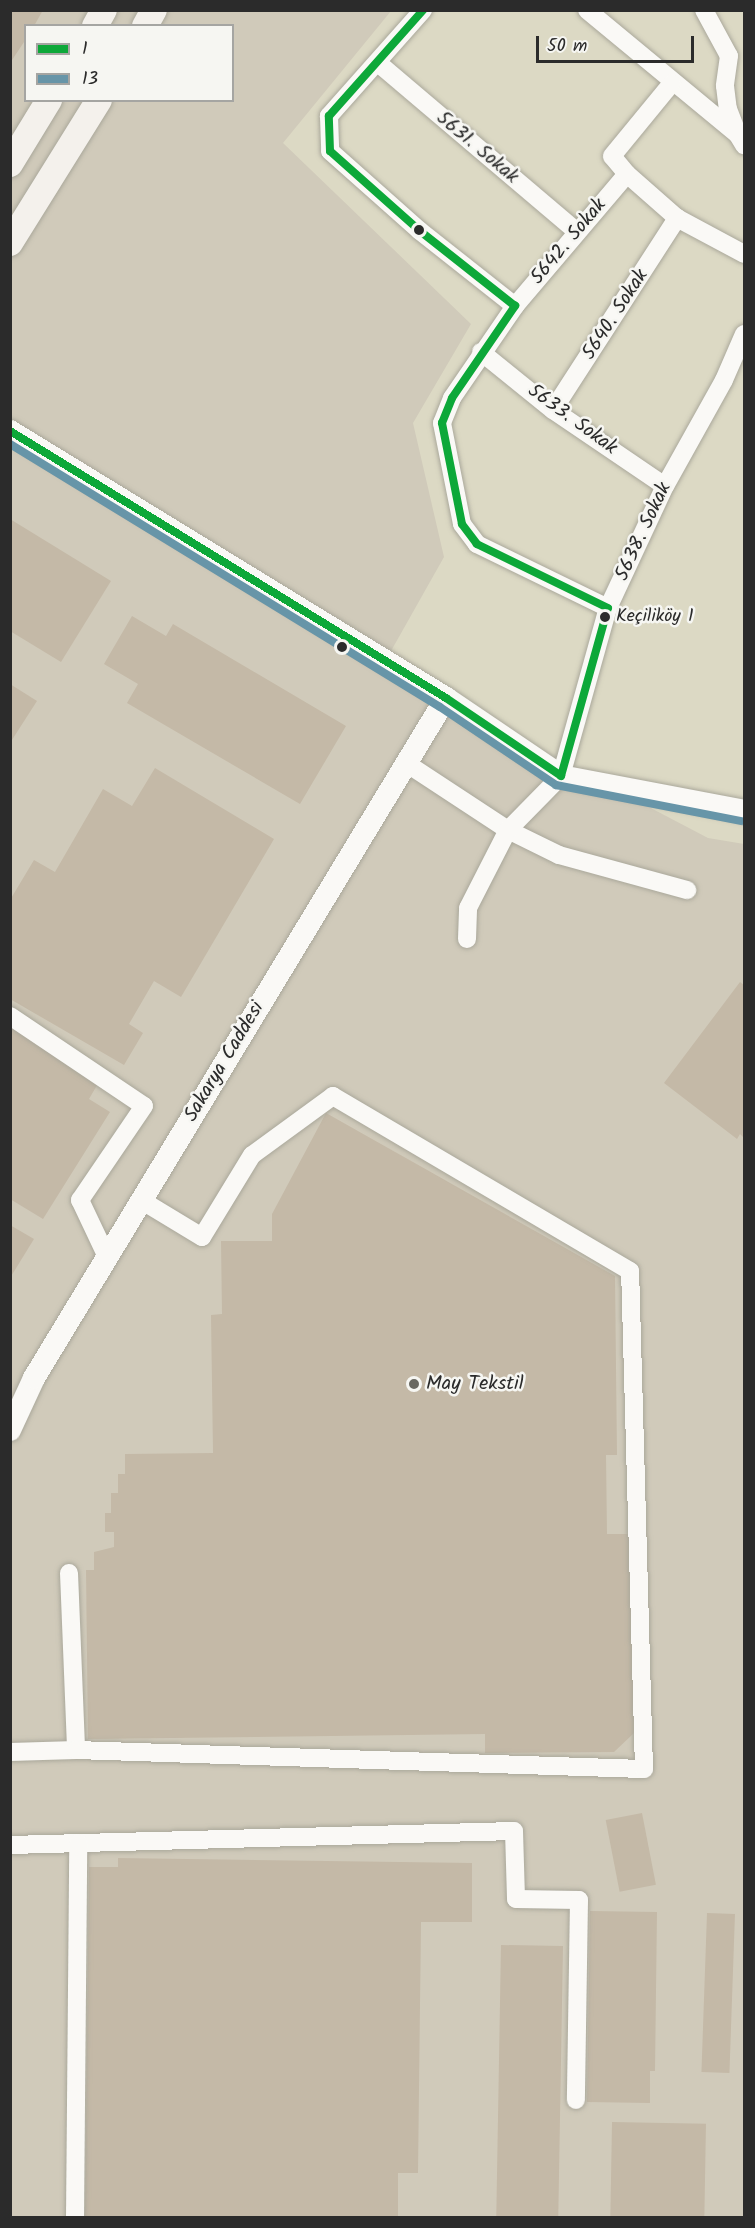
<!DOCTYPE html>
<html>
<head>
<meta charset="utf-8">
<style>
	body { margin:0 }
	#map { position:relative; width:755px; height:2228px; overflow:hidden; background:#dcd9c4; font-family:Kalam,sans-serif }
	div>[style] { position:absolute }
	.industrial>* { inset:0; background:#d0caba }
	.building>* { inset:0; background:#c4b9a7; transform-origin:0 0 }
	.roads { filter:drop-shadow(0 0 2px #aaa89b) drop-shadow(0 0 2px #aaa89b) }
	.minor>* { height:18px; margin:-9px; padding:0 9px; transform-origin:9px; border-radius:9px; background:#faf9f6 }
	.tertiary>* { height:22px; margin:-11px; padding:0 11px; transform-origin:11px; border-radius:11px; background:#faf9f6 }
	.secondary>* { height:26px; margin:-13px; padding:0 13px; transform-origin:13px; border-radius:13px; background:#f4f1ec }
	.bus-1>* { height:8px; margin:-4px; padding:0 4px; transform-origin:4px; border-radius:4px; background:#0da839 }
	.bus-2>* { height:8px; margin:-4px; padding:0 4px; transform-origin:4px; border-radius:4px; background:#6795a8 }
	.dots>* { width:16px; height:16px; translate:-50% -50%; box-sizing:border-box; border:3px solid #f6f6f2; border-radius:50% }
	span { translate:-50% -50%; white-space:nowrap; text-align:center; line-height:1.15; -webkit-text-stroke:5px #f6f6f2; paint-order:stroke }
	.bus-label { font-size:18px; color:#2b2b2b }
	.left { translate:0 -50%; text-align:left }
	.street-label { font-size:20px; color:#2b2b2b }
	.poi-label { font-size:20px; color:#2b2b2b }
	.frame { position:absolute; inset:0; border:12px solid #2b2b2b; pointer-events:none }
	.legend { position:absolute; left:24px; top:24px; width:210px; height:78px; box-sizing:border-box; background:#f6f6f2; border:2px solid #a5a5a2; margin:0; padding:8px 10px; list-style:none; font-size:18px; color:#2b2b2b }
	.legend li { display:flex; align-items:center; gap:12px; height:30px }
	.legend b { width:30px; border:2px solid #a5a5a2 }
	.scale { position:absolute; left:536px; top:36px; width:158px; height:27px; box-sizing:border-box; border:3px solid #2b2b2b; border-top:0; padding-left:8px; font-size:18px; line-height:21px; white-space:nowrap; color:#2b2b2b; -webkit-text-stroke:4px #f6f6f2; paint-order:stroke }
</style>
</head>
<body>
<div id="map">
	<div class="industrial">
		<div style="clip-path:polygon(evenodd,11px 11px,391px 11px,283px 143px,471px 324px,413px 423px,444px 557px,382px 667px,708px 838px,744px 844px,744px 2217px,11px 2218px,11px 11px,26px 26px,232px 26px,232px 100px,26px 100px,26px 26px)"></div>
	</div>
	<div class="building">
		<div style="clip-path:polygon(10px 10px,43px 10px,34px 26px,26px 26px,26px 39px,10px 63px)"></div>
		<div style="clip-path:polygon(10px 519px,111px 581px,61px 662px,10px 631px)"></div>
		<div style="clip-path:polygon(132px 616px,166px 636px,173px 624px,346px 726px,300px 804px,127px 703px,138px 684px,104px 664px)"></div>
		<div style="clip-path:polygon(10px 684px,37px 701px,10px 743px)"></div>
		<div style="clip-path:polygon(155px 768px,274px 839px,181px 997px,154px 981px,129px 1024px,143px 1033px,124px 1065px,10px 999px,10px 900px,34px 860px,55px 872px,103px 789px,132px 806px)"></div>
		<div style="clip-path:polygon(740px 982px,744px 985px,744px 1138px,740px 1134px,737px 1139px,664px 1083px)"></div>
		<div style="clip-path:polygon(10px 1024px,100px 1080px,89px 1099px,110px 1112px,43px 1219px,10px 1199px)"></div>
		<div style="clip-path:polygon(326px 1113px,615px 1276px,617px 1455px,606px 1455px,607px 1534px,631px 1534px,634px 1733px,614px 1752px,485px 1753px,485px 1734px,88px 1739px,86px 1570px,94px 1570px,94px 1552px,114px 1547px,114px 1532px,105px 1532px,105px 1513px,111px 1513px,111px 1493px,118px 1493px,118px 1474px,125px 1474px,125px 1454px,213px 1453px,211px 1315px,222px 1314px,221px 1241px,272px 1241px,272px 1214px)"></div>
		<div style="clip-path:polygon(10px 1225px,34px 1239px,10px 1278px)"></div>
		<div style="left:642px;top:1813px;width:73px;height:37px;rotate:79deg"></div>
		<div style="clip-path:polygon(118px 1858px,472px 1863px,472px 1922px,421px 1922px,418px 2173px,398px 2173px,398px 2218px,85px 2218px,89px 1867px,118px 1867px)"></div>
		<div style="clip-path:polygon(590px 1911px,657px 1912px,655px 2071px,650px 2071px,650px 2103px,587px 2102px)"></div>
		<div style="left:707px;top:1913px;width:28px;height:159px;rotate:2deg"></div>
		<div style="left:501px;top:1945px;width:62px;height:273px;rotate:1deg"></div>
		<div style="left:612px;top:2122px;width:94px;height:96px;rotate:1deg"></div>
	</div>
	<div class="roads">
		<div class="minor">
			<div style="left:423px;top:10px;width:142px;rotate:131.6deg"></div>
			<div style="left:329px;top:116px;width:35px;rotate:88deg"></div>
			<div style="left:330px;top:151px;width:120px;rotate:41.6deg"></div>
			<div style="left:420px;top:231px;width:121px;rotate:38.3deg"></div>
			<div style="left:587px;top:10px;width:196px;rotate:39.6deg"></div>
			<div style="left:738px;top:135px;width:12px;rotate:59deg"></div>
			<div style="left:704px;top:10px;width:52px;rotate:61.5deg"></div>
			<div style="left:729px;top:56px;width:30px;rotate:98deg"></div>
			<div style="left:725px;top:86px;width:23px;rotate:83deg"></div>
			<div style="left:728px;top:109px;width:25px;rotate:69deg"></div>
			<div style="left:378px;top:63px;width:261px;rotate:40.3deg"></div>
			<div style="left:627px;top:174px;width:67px;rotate:41.3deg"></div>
			<div style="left:677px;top:218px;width:76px;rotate:28.2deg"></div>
			<div style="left:481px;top:352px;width:92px;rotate:38.9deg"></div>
			<div style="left:553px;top:410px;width:135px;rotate:34.2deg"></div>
			<div style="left:553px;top:410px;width:229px;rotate:-57.1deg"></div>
			<div style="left:608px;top:608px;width:146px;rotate:-154deg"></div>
			<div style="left:477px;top:544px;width:25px;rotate:-127deg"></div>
			<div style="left:462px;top:524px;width:103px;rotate:-101.2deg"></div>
			<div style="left:442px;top:423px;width:27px;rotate:-68deg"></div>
			<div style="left:452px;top:398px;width:112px;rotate:-55.6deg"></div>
			<div style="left:515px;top:306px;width:173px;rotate:-49.7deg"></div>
			<div style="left:627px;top:174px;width:23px;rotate:-130deg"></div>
			<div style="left:612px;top:156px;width:94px;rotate:-50.6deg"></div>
			<div style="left:406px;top:763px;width:122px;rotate:33.3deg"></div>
			<div style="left:508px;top:830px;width:57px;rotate:26.1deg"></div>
			<div style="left:559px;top:855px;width:133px;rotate:15.3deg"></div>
			<div style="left:467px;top:939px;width:31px;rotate:-88deg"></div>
			<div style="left:468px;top:908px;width:88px;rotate:-62.9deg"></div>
			<div style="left:508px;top:830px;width:76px;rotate:-45.5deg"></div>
			<div style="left:561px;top:776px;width:174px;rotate:-74.4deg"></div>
			<div style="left:608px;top:608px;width:135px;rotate:-65deg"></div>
			<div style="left:665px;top:486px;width:121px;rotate:-60.9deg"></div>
			<div style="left:724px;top:380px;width:50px;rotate:-66.5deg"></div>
			<div style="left:10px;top:1016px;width:161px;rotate:33.9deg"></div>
			<div style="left:144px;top:1106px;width:114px;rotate:124.2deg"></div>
			<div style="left:80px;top:1200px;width:63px;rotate:64.7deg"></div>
			<div style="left:69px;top:1573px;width:177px;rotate:87.7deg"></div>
			<div style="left:10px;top:1752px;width:66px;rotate:-1.7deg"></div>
			<div style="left:76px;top:1750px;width:568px;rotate:1.92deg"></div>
			<div style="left:644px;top:1769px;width:498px;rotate:-91.6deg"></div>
			<div style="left:630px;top:1271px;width:345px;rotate:-149.5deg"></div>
			<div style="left:333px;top:1096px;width:100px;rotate:143.9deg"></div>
			<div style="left:252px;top:1155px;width:96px;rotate:121.4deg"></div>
			<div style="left:202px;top:1237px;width:71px;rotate:-148.8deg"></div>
			<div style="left:10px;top:1845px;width:504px;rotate:-1.59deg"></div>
			<div style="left:514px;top:1831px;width:68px;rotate:88.3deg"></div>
			<div style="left:516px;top:1899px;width:63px;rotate:0.9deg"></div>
			<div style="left:579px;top:1900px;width:200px;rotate:90.9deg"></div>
			<div style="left:75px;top:2218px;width:375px;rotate:-89.5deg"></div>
		</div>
		<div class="tertiary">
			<div style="left:10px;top:431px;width:511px;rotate:31.48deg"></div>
			<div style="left:446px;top:698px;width:139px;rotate:34.1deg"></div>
			<div style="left:561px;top:776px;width:186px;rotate:10.8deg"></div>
			<div style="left:10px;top:1430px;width:57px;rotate:-65.2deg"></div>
			<div style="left:34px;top:1378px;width:795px;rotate:-58.79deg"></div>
		</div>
		<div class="secondary">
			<div style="left:95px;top:26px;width:18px;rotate:-61deg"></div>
			<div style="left:145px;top:26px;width:18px;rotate:-61deg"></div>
			<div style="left:10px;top:164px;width:75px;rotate:-58.6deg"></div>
			<div style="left:10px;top:243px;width:168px;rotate:-58.1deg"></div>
		</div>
	</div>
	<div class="bus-1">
		<div style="left:10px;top:431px;width:511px;rotate:31.48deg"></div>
		<div style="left:446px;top:698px;width:139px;rotate:34.1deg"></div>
		<div style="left:561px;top:776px;width:174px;rotate:-74.4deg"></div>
		<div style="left:608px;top:608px;width:146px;rotate:-154deg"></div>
		<div style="left:477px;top:544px;width:25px;rotate:-127deg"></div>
		<div style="left:462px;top:524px;width:103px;rotate:-101.2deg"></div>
		<div style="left:442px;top:423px;width:27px;rotate:-68deg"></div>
		<div style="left:452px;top:398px;width:112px;rotate:-55.6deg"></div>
		<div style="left:515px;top:306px;width:121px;rotate:-141.7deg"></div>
		<div style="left:420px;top:231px;width:120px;rotate:-138.4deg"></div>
		<div style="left:330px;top:151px;width:35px;rotate:-92deg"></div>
		<div style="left:329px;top:116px;width:142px;rotate:-48.4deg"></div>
	</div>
	<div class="bus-2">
		<div style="left:10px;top:444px;width:504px;rotate:31.45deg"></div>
		<div style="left:440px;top:707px;width:140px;rotate:33.9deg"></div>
		<div style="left:556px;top:785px;width:189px;rotate:11deg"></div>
	</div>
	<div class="dots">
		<div style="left:419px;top:230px;background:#2b2b2b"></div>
		<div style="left:605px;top:617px;background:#2b2b2b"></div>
		<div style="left:342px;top:647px;background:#2b2b2b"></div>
		<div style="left:414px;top:1384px;background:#696861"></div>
	</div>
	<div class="bus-label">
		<span class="left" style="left:616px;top:617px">Keçiliköy 1</span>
	</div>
	<div class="street-label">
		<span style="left:477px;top:148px;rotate:40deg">5631. Sokak</span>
		<span style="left:569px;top:242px;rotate:-50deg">5642. Sokak</span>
		<span style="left:616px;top:315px;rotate:-57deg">5640. Sokak</span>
		<span style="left:572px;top:420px;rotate:36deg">5633. Sokak</span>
		<span style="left:644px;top:532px;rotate:-65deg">5638. Sokak</span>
		<span style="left:225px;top:1062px;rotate:-59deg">Sakarya Caddesi</span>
	</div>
	<div class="poi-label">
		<span class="left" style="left:426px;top:1384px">May Tekstil</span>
	</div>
	<div class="frame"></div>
	<ul class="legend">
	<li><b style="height:8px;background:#0da839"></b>1</li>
	<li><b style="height:8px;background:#6795a8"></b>13</li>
	</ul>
	<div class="scale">50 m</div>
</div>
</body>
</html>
